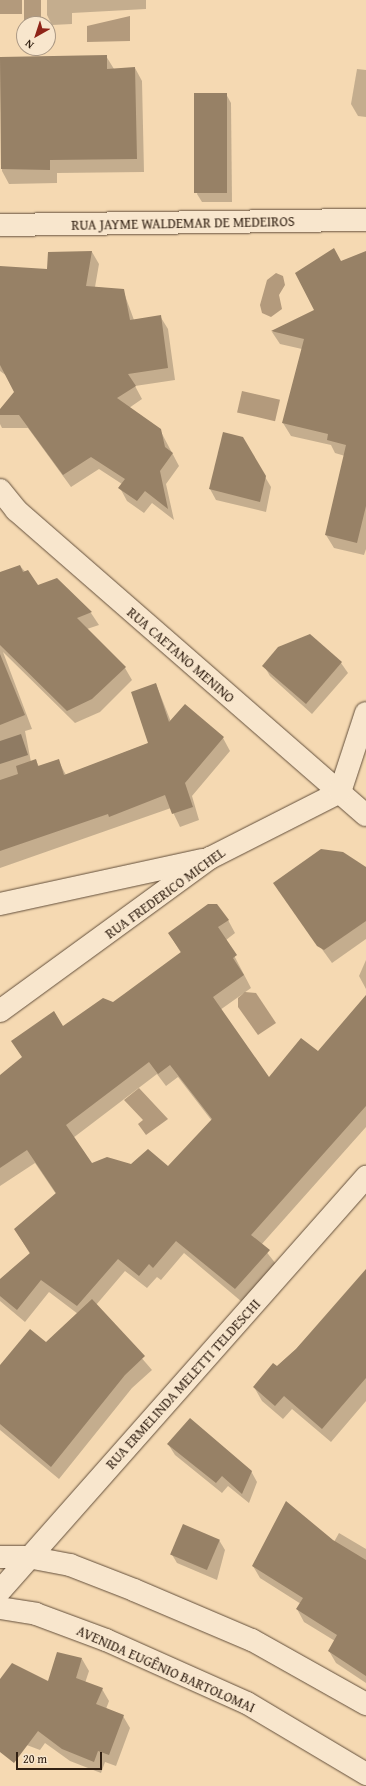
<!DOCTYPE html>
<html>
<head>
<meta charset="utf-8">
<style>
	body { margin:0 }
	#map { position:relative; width:366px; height:1786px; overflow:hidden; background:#f5d9b2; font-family:"Gentium Book Plus",serif }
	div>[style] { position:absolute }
	.water>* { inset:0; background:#b39a7c; transform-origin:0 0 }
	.shadow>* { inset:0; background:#0003 }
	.building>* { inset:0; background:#978166; transform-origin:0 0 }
	.roads { filter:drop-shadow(0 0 1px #634f3b) drop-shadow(0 0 1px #634f3b) }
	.minor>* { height:22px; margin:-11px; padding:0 11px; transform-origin:11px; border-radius:11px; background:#f8e6cd }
	.tertiary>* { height:22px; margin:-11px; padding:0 11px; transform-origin:11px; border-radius:11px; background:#f8e6cd }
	span { translate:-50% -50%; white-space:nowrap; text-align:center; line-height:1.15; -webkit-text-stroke:3.5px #f8e6cd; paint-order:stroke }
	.street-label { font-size:14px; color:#322113 }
	.north { position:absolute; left:16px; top:16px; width:40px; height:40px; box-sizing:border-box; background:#f8e6cd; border:1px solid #a99783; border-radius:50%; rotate:219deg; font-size:11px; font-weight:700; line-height:16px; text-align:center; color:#322113 }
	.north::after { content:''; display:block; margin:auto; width:14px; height:18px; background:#8f2418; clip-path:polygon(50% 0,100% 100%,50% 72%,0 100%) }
	.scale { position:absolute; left:16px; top:1752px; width:86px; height:18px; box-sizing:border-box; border:2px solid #322113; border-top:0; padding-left:5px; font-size:12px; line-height:14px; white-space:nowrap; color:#322113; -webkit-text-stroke:3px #f8e6cd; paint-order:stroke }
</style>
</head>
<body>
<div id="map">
	<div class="water">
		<div style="left:0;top:0;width:22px;height:14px"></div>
		<div style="left:24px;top:0;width:17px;height:24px"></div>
		<div style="clip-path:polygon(130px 16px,130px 41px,87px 42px,87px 26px)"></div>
		<div style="clip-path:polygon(276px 273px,283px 276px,285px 285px,279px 295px,282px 309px,271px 317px,262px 313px,260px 305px,267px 280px)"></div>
		<div style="left:242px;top:391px;width:39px;height:22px;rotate:13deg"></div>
		<div style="clip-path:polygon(21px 734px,28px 755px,0 764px,0 741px)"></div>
		<div style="clip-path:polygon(245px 992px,256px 993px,276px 1023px,258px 1035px,238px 1007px,238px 998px)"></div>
		<div style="clip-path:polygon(139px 1088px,168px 1119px,146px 1135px,138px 1124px,143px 1120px,124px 1100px)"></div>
	</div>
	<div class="shadow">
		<div style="clip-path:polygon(47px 0,146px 0,146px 9px,72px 13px,72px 24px,52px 25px,47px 15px)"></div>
		<div style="clip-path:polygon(106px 56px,114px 69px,135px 68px,142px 81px,144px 172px,57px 173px,57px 183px,9px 184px,2px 171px,0 58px)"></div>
		<div style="clip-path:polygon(357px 69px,366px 70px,366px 117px,358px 116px,351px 104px)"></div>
		<div style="clip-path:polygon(226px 94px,231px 103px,232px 202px,202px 202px,197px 194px)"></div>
		<div style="clip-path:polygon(92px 252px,99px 264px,95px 287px,123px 290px,134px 320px,160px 316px,168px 329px,175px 380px,135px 386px,142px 399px,129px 408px,160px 430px,179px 466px,166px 484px,174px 520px,152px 503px,144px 513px,127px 501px,120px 488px,122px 484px,99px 469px,71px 487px,28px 428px,2px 428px,0 424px,0 410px,16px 393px,7px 376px,0 371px,0 267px,48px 270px,49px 253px)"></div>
		<div style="clip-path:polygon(366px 252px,366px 549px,364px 555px,334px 548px,326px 535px,345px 456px,335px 453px,331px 445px,291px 436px,283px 423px,302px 349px,280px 344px,272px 332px,316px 310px,341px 262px)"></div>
		<div style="clip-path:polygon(242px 438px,271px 487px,266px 512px,216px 500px,210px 489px)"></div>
		<div style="clip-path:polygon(20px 566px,38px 586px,56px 580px,91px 613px,99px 625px,87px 629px,125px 668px,132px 680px,100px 712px,75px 723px,3px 652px,32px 729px,25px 731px,31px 762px,36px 760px,39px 767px,58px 760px,66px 775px,149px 743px,156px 684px,171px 722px,223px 738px,230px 751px,192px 796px,199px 820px,180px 827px,171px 808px,0 868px,0 573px)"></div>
		<div style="clip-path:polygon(310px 635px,341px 663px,348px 673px,312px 714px,270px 676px,264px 666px)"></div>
		<div style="clip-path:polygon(366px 868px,366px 939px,332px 963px,274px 883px)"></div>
		<div style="clip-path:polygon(evenodd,228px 920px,235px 933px,226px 940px,251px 988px,220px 1010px,269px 1078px,318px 1053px,366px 996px,366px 1127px,261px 1245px,276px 1264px,242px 1302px,184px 1253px,161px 1280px,157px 1277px,147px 1288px,125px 1271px,96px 1305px,152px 1370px,132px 1388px,59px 1479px,0 1430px,0 1366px,46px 1344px,78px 1314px,49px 1292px,25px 1322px,0 1301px,0 1280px,30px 1254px,15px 1229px,56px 1194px,35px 1163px,0 1186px,0 1077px,23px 1058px,12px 1041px,63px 1027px,113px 1004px,181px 953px,169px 933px,228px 920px,157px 1074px,166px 1086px,178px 1077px,212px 1121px,168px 1167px,91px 1164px,73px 1138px,157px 1074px)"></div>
		<div style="clip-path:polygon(366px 960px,366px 989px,359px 976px)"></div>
		<div style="clip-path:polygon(366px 1272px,366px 1401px,331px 1442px,292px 1409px,283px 1419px,262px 1401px,254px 1387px,296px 1349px)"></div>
		<div style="clip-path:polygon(168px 1444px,251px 1471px,257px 1482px,249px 1503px,228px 1486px,222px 1493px,175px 1455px)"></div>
		<div style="clip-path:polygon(339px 1533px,366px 1549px,366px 1683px,336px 1663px,329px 1651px,335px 1641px,304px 1622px,297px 1609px,301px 1604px,260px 1578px,253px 1566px,334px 1542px)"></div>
		<div style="clip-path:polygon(219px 1540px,225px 1550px,217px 1580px,177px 1563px,171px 1553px)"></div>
		<div style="clip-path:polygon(82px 1659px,89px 1671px,85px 1683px,102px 1689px,109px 1701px,106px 1709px,123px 1716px,130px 1728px,116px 1766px,105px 1762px,101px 1773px,70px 1761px,45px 1743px,40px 1750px,0 1735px,0 1679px,49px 1682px)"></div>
	</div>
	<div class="building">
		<div style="clip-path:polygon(107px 55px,107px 69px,135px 67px,137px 159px,50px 160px,50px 170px,1px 169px,0 57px)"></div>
		<div style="left:227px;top:93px;width:100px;height:33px;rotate:90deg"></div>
		<div style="clip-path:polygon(334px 248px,341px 261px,366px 251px,366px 506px,357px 543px,325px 535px,346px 445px,327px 440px,328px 434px,282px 423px,304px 339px,271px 331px,314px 310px,295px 273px)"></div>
		<div style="clip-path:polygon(92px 251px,86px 286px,124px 289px,130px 320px,161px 315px,168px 368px,128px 374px,136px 386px,117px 398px,161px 429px,165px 447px,173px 453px,160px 471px,168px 509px,145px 491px,137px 501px,118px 488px,125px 479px,91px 457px,63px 475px,19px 415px,0 415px,0 409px,14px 392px,0 365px,0 266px,47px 269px,48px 252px)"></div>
		<div style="clip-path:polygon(223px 432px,243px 437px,266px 476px,260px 502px,209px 489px)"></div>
		<div style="clip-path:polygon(20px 565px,23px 572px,28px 570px,38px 585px,57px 578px,92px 612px,77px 618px,126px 667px,92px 699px,67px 711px,0 645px,0 572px)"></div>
		<div style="clip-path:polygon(310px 634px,342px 662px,306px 704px,262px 666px,278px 647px)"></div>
		<div style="clip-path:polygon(0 654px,25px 715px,0 725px)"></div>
		<div style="clip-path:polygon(156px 683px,169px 722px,185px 704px,224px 737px,185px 783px,193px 807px,172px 814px,165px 795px,109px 817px,108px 814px,0 851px,0 780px,18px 774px,16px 766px,36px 759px,38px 766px,59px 759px,64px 775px,148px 743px,131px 692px)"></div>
		<div style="clip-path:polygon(321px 849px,343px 852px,366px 867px,366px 921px,324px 950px,317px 946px,273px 883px)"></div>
		<div style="clip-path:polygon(evenodd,208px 904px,217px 904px,229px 920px,218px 927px,237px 955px,233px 958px,244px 975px,213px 997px,269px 1077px,301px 1038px,318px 1051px,366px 995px,366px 1106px,251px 1235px,270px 1250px,235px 1289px,176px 1241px,153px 1268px,149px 1264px,139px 1276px,118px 1259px,77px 1306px,41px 1280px,17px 1310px,0 1296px,0 1279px,30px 1253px,14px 1229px,56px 1193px,27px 1150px,0 1168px,0 1075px,22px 1057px,11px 1041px,54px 1011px,63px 1026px,103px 998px,113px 1002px,124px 994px,181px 952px,168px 933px,208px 904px,149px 1062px,158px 1074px,170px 1065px,212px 1119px,168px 1166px,148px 1149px,131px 1164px,107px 1157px,92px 1163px,66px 1125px,149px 1062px)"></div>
		<div style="clip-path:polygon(366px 1269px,366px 1378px,322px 1429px,284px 1396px,275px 1406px,253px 1387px,273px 1363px,277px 1366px,296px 1349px)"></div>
		<div style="clip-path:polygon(92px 1299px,145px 1356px,125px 1375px,51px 1467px,0 1424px,0 1365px,30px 1329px,46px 1342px)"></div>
		<div style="clip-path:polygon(190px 1418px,252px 1471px,242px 1494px,222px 1476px,216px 1483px,167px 1444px)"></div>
		<div style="clip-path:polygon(286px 1501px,333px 1540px,366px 1560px,366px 1676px,328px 1651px,337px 1635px,296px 1609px,303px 1598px,252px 1566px)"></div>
		<div style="left:183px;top:1524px;width:40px;height:33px;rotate:23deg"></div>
		<div style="clip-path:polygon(57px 1652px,82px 1658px,76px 1678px,103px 1688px,96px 1704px,124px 1715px,109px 1755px,98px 1751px,94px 1762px,62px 1749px,38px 1731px,14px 1763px,0 1752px,0 1679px,12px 1663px,48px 1681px)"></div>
	</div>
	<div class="roads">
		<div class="minor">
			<div style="left:0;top:225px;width:366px;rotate:-0.8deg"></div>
			<div style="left:0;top:490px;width:26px;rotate:51deg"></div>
			<div style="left:16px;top:510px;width:464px;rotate:41.1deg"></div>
			<div style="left:0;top:904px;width:207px;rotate:-12.3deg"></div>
			<div style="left:0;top:1011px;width:260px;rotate:-36.1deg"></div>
			<div style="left:210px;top:858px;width:146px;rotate:-26.9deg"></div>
			<div style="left:340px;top:792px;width:83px;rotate:-71.8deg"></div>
			<div style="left:0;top:1591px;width:553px;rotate:-48.52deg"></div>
		</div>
		<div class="tertiary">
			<div style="left:0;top:1557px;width:28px"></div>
			<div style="left:28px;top:1557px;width:43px;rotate:10.8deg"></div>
			<div style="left:70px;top:1565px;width:69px;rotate:21.3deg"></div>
			<div style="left:134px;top:1590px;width:128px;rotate:23deg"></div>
			<div style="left:252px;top:1640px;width:131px;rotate:29.3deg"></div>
			<div style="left:0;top:1608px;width:36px;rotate:9deg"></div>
			<div style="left:36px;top:1614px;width:75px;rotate:20.4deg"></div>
			<div style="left:106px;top:1640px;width:154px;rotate:24.1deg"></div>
			<div style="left:247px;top:1703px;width:139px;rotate:30.8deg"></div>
		</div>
	</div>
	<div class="street-label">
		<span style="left:183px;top:223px;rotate:-1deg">RUA JAYME WALDEMAR DE MEDEIROS</span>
		<span style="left:181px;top:655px;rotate:41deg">RUA CAETANO MENINO</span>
		<span style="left:165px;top:893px;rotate:-36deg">RUA FREDERICO MICHEL</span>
		<span style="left:183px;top:1384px;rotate:-48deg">RUA ERMELINDA MELETTI TELDESCHI</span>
		<span style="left:166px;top:1669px;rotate:24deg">AVENIDA EUGÊNIO BARTOLOMAI</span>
	</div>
	<div class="north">N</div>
	<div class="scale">20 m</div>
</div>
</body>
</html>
